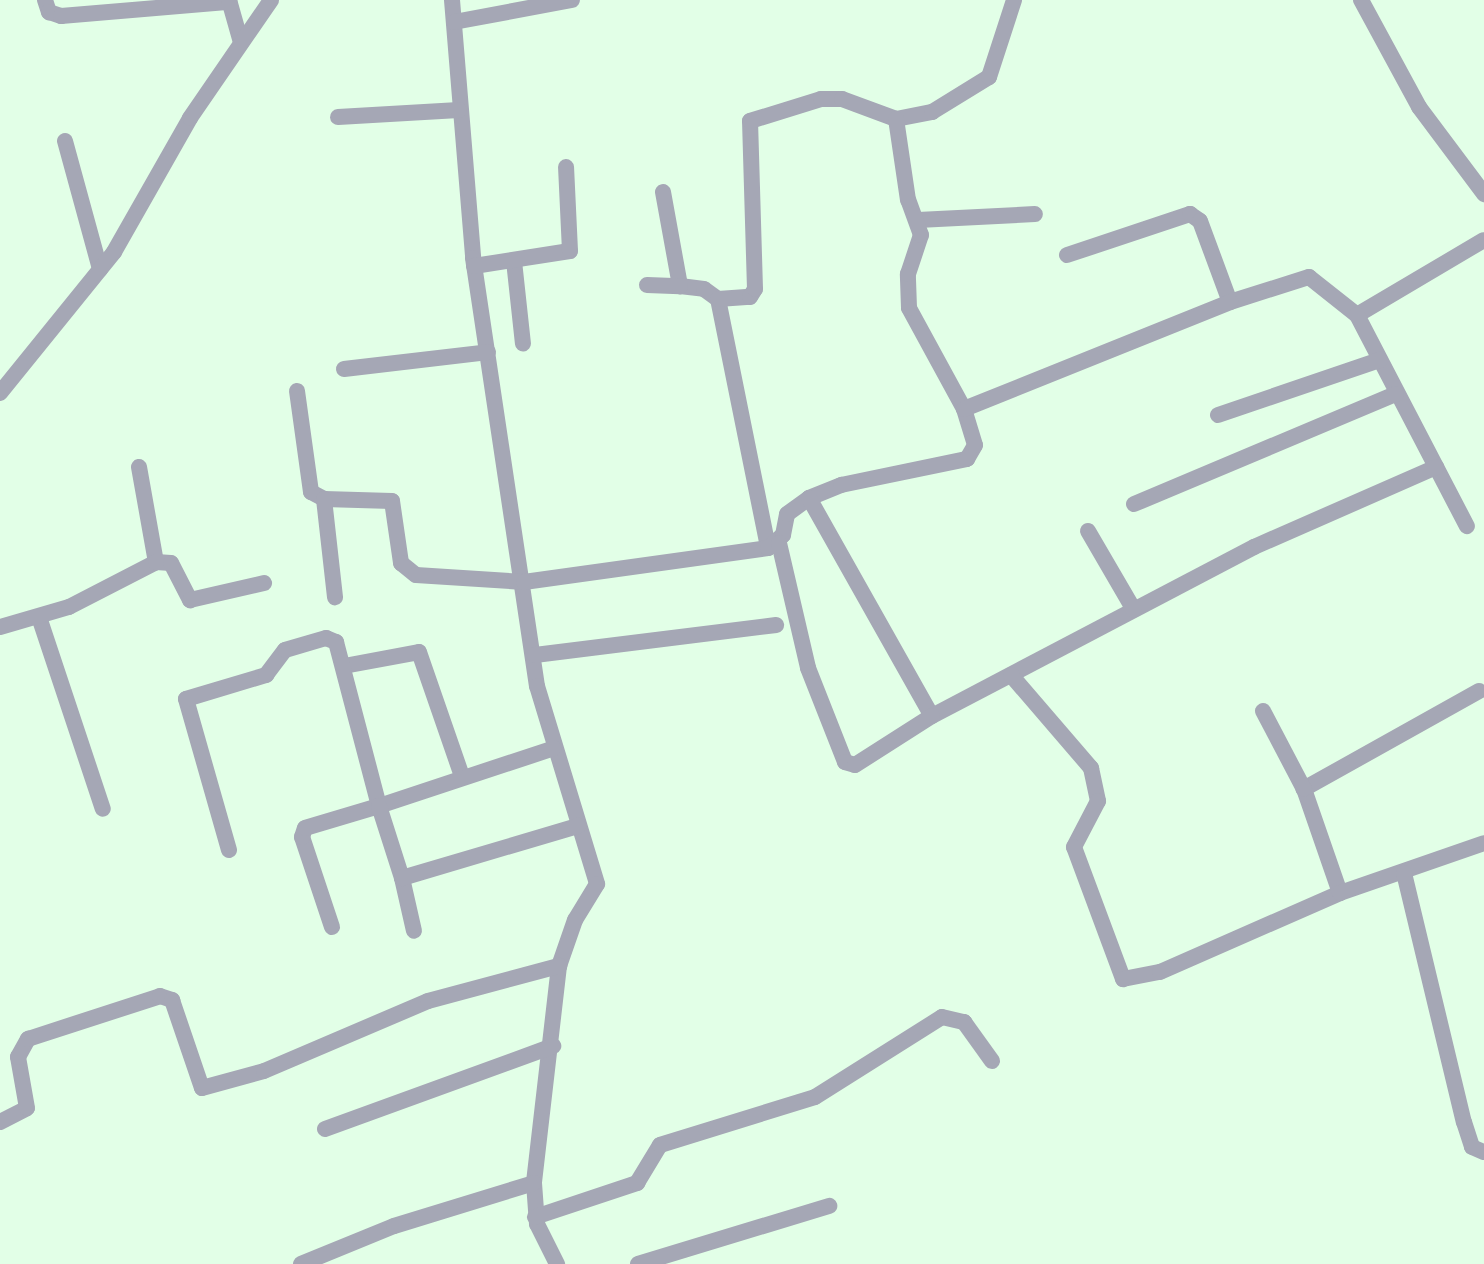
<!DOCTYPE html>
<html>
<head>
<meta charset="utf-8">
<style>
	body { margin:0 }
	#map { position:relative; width:1484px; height:1264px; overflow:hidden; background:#e2ffe7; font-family:"Fira Sans Condensed",sans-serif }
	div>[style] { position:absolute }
	.minor>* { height:16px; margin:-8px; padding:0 8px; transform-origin:8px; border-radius:8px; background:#a5a7b5 }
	span { translate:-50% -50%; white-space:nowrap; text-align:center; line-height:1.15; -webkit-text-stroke:6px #fff; paint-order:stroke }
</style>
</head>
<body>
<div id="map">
	<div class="minor">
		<div style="left:45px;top:0;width:13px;rotate:72deg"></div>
		<div style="left:49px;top:12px;width:13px;rotate:18deg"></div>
		<div style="left:61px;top:16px;width:169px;rotate:-4.8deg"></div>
		<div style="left:229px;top:0;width:41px;rotate:74.2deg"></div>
		<div style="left:452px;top:0;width:259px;rotate:85.3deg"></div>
		<div style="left:473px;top:258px;width:433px;rotate:81.5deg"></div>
		<div style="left:537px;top:686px;width:207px;rotate:73.1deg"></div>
		<div style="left:597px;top:884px;width:42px;rotate:121.4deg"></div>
		<div style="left:575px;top:920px;width:49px;rotate:109.2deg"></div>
		<div style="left:559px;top:966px;width:218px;rotate:96.6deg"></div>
		<div style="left:534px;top:1183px;width:41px;rotate:85.8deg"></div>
		<div style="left:537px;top:1224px;width:45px;rotate:63.4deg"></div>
		<div style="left:1361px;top:0;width:122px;rotate:61.5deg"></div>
		<div style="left:1419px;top:107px;width:109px;rotate:53.2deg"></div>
		<div style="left:454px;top:22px;width:120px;rotate:-10.6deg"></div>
		<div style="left:338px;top:117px;width:121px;rotate:-3.3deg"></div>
		<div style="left:65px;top:141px;width:133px;rotate:74.7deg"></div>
		<div style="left:663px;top:192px;width:96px;rotate:79.7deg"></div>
		<div style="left:680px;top:286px;width:24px;rotate:7deg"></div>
		<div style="left:704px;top:289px;width:17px;rotate:36deg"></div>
		<div style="left:718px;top:299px;width:254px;rotate:78.6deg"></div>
		<div style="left:918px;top:220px;width:117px;rotate:-2.9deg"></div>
		<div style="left:1067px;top:255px;width:130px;rotate:-18.4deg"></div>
		<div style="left:1190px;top:214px;width:12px;rotate:35deg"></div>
		<div style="left:1200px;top:221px;width:86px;rotate:69.7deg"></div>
		<div style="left:1230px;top:302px;width:83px;rotate:-17.6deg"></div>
		<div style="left:1309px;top:277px;width:61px;rotate:38.4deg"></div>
		<div style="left:1357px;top:315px;width:147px;rotate:-30.6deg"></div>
		<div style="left:514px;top:261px;width:83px;rotate:83.8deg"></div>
		<div style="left:474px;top:266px;width:97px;rotate:-8.9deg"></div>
		<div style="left:570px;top:251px;width:84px;rotate:-92.7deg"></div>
		<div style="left:647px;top:285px;width:33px;rotate:2deg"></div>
		<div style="left:718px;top:299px;width:32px;rotate:-4deg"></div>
		<div style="left:750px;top:297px;width:9px;rotate:-58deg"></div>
		<div style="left:755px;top:289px;width:168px;rotate:-91.7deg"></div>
		<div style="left:750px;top:121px;width:74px;rotate:-17.2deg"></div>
		<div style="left:821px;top:99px;width:21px"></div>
		<div style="left:842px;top:99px;width:58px;rotate:20.3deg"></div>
		<div style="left:896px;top:119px;width:37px;rotate:-11deg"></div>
		<div style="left:932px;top:112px;width:67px;rotate:-31.6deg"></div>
		<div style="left:989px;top:77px;width:81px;rotate:-72deg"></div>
		<div style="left:1357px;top:315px;width:238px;rotate:62.5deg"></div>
		<div style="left:344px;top:369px;width:145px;rotate:-6.7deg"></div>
		<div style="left:297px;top:391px;width:102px;rotate:82.1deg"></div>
		<div style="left:311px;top:492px;width:15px;rotate:28deg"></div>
		<div style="left:324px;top:499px;width:68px;rotate:1.7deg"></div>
		<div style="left:392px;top:501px;width:63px;rotate:81.7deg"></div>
		<div style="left:401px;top:563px;width:19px;rotate:39deg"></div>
		<div style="left:416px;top:575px;width:108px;rotate:3.7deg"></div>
		<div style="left:524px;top:582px;width:246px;rotate:-7.9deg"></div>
		<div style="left:768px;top:548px;width:20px;rotate:-41deg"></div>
		<div style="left:783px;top:535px;width:21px;rotate:-79deg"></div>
		<div style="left:787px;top:514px;width:27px;rotate:-36deg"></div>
		<div style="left:809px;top:498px;width:35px;rotate:-22deg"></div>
		<div style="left:841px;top:485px;width:129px;rotate:-11.7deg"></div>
		<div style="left:967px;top:459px;width:16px;rotate:-60deg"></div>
		<div style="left:975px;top:445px;width:38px;rotate:-107deg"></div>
		<div style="left:964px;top:409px;width:115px;rotate:-118.6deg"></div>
		<div style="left:909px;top:308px;width:34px;rotate:-92deg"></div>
		<div style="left:908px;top:274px;width:41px;rotate:-71.6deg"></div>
		<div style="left:921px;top:235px;width:37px;rotate:-110deg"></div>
		<div style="left:908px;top:200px;width:82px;rotate:-98.4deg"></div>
		<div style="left:0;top:393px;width:181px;rotate:-51deg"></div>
		<div style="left:114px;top:252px;width:154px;rotate:-60.4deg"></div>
		<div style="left:190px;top:118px;width:143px;rotate:-55.5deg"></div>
		<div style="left:964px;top:409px;width:287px;rotate:-21.9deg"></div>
		<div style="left:1218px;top:415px;width:171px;rotate:-18.8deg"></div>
		<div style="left:139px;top:467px;width:97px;rotate:79.9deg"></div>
		<div style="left:809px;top:498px;width:250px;rotate:60.6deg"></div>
		<div style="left:932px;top:716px;width:364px;rotate:-27.7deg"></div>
		<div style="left:1254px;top:547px;width:199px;rotate:-23.7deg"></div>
		<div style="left:324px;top:499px;width:99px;rotate:83.6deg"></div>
		<div style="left:1134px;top:504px;width:284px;rotate:-22.8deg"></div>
		<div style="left:1088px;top:531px;width:91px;rotate:59.8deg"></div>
		<div style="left:779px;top:543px;width:128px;rotate:76.9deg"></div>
		<div style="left:808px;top:668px;width:101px;rotate:68.5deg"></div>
		<div style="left:845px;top:762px;width:10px;rotate:17deg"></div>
		<div style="left:855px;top:765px;width:91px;rotate:-32.5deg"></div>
		<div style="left:39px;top:617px;width:202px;rotate:71.6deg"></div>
		<div style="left:0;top:627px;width:72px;rotate:-16.2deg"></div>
		<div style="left:69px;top:607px;width:98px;rotate:-27.3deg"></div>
		<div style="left:156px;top:562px;width:15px;rotate:4deg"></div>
		<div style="left:171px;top:563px;width:42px;rotate:62.8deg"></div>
		<div style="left:190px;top:600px;width:76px;rotate:-12.9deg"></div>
		<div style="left:535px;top:655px;width:243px;rotate:-7.1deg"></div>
		<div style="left:344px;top:666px;width:76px;rotate:-10.6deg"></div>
		<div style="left:419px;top:652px;width:131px;rotate:70.9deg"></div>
		<div style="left:1011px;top:675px;width:123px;rotate:49.3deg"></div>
		<div style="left:1091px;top:768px;width:34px;rotate:78deg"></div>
		<div style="left:1098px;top:801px;width:52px;rotate:117.6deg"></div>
		<div style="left:1074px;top:847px;width:141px;rotate:69.6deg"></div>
		<div style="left:1123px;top:979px;width:38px;rotate:-11deg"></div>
		<div style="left:1160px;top:972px;width:197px;rotate:-23.7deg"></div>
		<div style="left:1479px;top:691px;width:201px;rotate:150.8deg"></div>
		<div style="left:1304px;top:789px;width:110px;rotate:70.9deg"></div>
		<div style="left:1340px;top:893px;width:152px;rotate:-19.1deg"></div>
		<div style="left:1263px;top:711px;width:88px;rotate:62.3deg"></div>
		<div style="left:229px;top:850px;width:157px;rotate:-105.9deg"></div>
		<div style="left:186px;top:699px;width:84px;rotate:-16.7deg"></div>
		<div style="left:266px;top:675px;width:31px;rotate:-53deg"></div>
		<div style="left:285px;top:650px;width:43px;rotate:-16.3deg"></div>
		<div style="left:326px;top:638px;width:11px;rotate:22deg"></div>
		<div style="left:336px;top:642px;width:170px;rotate:75.3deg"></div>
		<div style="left:379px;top:806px;width:184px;rotate:-18.3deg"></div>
		<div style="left:1404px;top:873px;width:256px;rotate:76.5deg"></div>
		<div style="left:1464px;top:1122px;width:26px;rotate:72deg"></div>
		<div style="left:1472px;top:1147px;width:13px;rotate:23deg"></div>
		<div style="left:402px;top:878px;width:54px;rotate:77.2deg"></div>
		<div style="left:332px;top:927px;width:95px;rotate:-108.4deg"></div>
		<div style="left:302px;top:837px;width:9px;rotate:-72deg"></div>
		<div style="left:305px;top:828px;width:77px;rotate:-16.6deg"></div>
		<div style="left:379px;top:806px;width:76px;rotate:72.3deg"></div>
		<div style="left:402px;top:878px;width:184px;rotate:-16.5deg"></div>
		<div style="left:0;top:1122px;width:30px;rotate:-27deg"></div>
		<div style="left:27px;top:1108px;width:52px;rotate:-100deg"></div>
		<div style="left:18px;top:1057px;width:21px;rotate:-61deg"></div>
		<div style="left:28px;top:1039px;width:139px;rotate:-18deg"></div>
		<div style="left:160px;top:996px;width:13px;rotate:18deg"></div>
		<div style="left:172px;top:1000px;width:93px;rotate:71.2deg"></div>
		<div style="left:202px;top:1088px;width:64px;rotate:-15.3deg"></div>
		<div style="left:264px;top:1071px;width:178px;rotate:-23.1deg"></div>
		<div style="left:428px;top:1001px;width:136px;rotate:-15deg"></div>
		<div style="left:325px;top:1129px;width:243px;rotate:-20deg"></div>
		<div style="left:535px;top:1217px;width:108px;rotate:-18.4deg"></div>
		<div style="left:637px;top:1183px;width:44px;rotate:-58.8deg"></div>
		<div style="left:660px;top:1145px;width:162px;rotate:-17.2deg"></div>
		<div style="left:815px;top:1097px;width:150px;rotate:-32.2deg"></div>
		<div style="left:942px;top:1017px;width:23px;rotate:13deg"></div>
		<div style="left:964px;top:1022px;width:48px;rotate:54.3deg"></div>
		<div style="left:301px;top:1264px;width:100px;rotate:-22.2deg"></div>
		<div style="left:394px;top:1226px;width:146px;rotate:-17.1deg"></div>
		<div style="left:638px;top:1264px;width:200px;rotate:-16.9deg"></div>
	</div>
</div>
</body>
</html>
